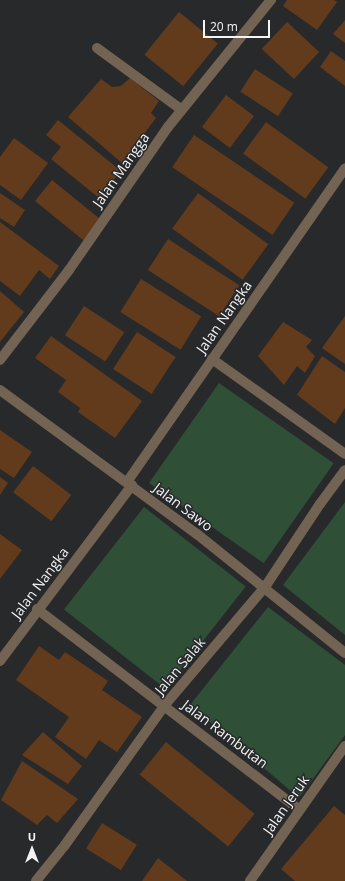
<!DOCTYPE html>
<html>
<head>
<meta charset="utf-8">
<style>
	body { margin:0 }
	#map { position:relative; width:345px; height:881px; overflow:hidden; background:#28292b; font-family:"Open Sans",sans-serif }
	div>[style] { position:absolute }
	.green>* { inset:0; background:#304f37; transform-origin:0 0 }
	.building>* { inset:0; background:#623b1c; transform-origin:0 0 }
	.minor>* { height:10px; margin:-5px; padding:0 5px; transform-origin:5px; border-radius:5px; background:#726353 }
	span { translate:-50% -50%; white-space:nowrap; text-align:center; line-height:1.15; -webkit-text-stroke:3px #28292b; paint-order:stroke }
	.street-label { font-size:14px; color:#f3f4f6 }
	.north { position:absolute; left:12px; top:829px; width:40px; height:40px; -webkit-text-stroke:3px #28292b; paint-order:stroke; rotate:0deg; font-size:11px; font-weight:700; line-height:16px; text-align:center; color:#f3f4f6 }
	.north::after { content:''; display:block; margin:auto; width:14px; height:18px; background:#f3f4f6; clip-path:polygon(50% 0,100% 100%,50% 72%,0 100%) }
	.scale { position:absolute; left:203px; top:20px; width:67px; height:18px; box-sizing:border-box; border:2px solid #f3f4f6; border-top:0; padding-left:5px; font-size:12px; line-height:14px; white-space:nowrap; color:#f3f4f6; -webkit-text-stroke:3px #28292b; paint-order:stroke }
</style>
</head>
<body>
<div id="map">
	<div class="green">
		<div style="left:219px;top:383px;width:140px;height:122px;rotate:35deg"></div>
		<div style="clip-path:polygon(345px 502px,345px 635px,283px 585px)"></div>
		<div style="left:144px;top:507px;width:129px;height:130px;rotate:38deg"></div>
		<div style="clip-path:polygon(268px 607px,345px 665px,345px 735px,299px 798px,190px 705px)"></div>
	</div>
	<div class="building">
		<div style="clip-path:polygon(287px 0,334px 0,337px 2px,317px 30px,283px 6px)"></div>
		<div style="left:179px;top:12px;width:50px;height:55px;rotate:39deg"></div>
		<div style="clip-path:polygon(345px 20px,345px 43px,333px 34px)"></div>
		<div style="left:287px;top:22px;width:44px;height:37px;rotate:43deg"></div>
		<div style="clip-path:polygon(331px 51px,345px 61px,345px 86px,320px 67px)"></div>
		<div style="left:255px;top:69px;width:45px;height:27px;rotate:33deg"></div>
		<div style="clip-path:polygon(130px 78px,159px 101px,151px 113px,156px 118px,122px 163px,68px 117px,101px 79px,112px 87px,121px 86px)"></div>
		<div style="left:226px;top:95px;width:35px;height:40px;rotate:37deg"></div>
		<div style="clip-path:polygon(58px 120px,121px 171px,99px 198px,51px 159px,61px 147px,46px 135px)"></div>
		<div style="left:266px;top:122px;width:77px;height:39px;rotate:36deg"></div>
		<div style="left:194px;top:135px;width:121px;height:39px;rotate:34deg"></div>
		<div style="clip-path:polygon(14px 138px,48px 163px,21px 200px,0 185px,0 157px)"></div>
		<div style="left:52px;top:180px;width:63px;height:27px;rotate:39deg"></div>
		<div style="clip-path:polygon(0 193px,25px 210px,14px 227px,0 218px)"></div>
		<div style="left:198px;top:193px;width:87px;height:44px;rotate:36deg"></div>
		<div style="clip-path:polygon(0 222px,59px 266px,50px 279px,39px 270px,20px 296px,0 281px)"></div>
		<div style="left:168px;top:239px;width:85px;height:37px;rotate:33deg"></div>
		<div style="left:141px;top:279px;width:71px;height:39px;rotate:32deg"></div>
		<div style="clip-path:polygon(0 291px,24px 312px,0 342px)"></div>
		<div style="left:84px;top:306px;width:48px;height:35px;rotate:33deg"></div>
		<div style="clip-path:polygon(345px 316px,345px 364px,322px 348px)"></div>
		<div style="clip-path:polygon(283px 322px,312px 340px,306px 347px,315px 356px,305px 373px,297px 366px,284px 385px,258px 356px)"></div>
		<div style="left:137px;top:332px;width:46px;height:44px;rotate:33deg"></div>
		<div style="clip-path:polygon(51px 336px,142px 401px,115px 438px,78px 412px,80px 408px,58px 392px,66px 380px,35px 358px)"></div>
		<div style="clip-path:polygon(322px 356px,345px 372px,345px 408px,335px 424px,297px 395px)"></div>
		<div style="clip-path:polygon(0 430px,32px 452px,14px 478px,0 469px)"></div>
		<div style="left:33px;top:466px;width:48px;height:33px;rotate:37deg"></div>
		<div style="clip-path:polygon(0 477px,8px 483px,0 495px)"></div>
		<div style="clip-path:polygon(0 534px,22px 550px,0 579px)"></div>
		<div style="clip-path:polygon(39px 646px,59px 660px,65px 652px,108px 681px,102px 690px,142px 717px,117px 752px,99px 740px,86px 759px,55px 737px,69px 717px,16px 680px)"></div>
		<div style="clip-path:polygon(43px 732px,82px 766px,68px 784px,22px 755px)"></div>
		<div style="left:166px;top:742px;width:114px;height:42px;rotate:39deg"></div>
		<div style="clip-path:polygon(22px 761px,78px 799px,57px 823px,47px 815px,37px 825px,1px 800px)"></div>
		<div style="clip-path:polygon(334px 806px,345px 815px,345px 881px,295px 881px,281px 869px)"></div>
		<div style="left:102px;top:823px;width:41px;height:30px;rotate:32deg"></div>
		<div style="clip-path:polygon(158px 858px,187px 881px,142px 881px)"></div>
	</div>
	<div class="minor">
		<div style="left:97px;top:48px;width:105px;rotate:36.1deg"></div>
		<div style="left:212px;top:359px;width:163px;rotate:35.5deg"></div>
		<div style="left:0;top:360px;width:113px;rotate:-52.5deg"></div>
		<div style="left:69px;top:270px;width:174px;rotate:-55.3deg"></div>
		<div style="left:168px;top:127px;width:164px;rotate:-51deg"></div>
		<div style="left:0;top:390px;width:244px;rotate:36.2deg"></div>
		<div style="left:197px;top:534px;width:190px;rotate:38.8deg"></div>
		<div style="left:127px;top:482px;width:382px;rotate:-55.2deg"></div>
		<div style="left:37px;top:609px;width:330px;rotate:37.4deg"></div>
		<div style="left:0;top:661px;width:220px;rotate:-53.1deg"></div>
		<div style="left:36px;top:881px;width:46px;rotate:-51.1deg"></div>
		<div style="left:65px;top:845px;width:171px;rotate:-54.5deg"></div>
		<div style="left:164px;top:706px;width:156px;rotate:-49.7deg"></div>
		<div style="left:265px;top:587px;width:100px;rotate:-56.5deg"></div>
		<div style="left:320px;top:504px;width:42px;rotate:-53.7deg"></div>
		<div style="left:250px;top:881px;width:165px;rotate:-54.9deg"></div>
	</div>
	<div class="street-label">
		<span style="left:121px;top:170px;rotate:-55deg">Jalan Mangga</span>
		<span style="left:224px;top:317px;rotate:-55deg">Jalan Nangka</span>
		<span style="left:183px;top:507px;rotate:37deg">Jalan Sawo</span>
		<span style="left:40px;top:583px;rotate:-53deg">Jalan Nangka</span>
		<span style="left:180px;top:666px;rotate:-50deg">Jalan Salak</span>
		<span style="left:225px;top:734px;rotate:37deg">Jalan Rambutan</span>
		<span style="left:286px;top:805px;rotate:-55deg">Jalan Jeruk</span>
	</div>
	<div class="north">U</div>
	<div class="scale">20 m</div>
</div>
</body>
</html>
